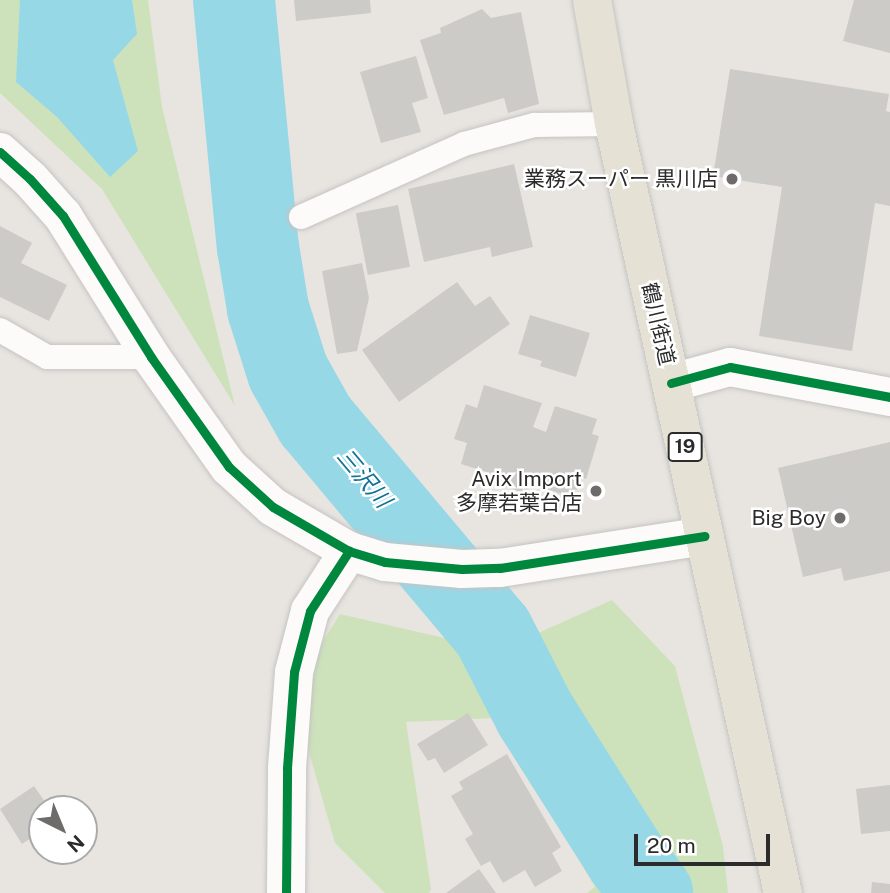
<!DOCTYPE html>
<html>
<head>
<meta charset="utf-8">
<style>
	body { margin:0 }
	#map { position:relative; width:890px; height:893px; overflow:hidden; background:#e8e5e0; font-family:"Public Sans","Noto Sans JP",sans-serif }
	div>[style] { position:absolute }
	.green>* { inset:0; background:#cde2bb }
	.water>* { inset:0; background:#97d8e7 }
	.river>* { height:82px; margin:-41px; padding:0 41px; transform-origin:41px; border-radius:41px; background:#97d8e7 }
	.building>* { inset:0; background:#cdcbc7; transform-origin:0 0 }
	.roads { filter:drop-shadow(0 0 2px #c4c4c3) drop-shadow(0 0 2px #c4c4c3) }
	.lane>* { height:24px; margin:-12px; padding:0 12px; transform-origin:12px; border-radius:12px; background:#fcfbfa }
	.street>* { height:38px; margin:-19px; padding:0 19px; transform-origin:19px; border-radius:19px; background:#fcfbfa }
	.secondary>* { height:38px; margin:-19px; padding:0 19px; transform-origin:19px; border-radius:19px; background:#fcfbfa }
	.primary>* { height:38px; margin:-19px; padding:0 19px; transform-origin:19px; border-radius:19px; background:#e5e1d5 }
	.cycleway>* { height:9px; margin:-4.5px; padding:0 4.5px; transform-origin:4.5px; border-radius:4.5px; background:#00873e }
	.dots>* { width:19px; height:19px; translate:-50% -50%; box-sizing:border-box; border:4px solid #fff; border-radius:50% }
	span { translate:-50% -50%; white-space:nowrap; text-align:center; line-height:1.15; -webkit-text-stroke:5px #fff; paint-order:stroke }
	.shield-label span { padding:2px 5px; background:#fff; border:2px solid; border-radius:5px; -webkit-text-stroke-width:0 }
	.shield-label { font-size:19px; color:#2b2b2b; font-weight:700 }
	.poi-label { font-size:21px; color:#2b2b2b }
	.right { translate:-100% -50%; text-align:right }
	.street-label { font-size:21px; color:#2b2b2b }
	.water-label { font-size:23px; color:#127297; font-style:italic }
	.north { position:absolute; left:28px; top:795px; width:70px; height:70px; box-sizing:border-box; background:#fff; border:2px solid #aaa; border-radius:50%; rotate:137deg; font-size:19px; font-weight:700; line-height:28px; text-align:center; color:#2b2b2b }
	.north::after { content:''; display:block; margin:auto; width:24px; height:32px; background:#6d6c6a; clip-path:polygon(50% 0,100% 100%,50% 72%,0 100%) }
	.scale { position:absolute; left:634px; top:834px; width:136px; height:32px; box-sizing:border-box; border:4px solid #2b2b2b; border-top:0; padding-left:9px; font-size:21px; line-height:24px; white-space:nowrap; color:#2b2b2b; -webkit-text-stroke:5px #fff; paint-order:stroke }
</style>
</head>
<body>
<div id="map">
	<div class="green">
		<div style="clip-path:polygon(0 0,148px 0,162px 107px,235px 406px,102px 189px,0 93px)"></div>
		<div style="clip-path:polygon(612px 600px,675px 666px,723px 846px,728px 893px,587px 893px,595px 887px,495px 718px,406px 722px,431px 889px,429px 893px,385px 893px,335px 843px,308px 749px,298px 681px,340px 614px,462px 642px,538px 633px)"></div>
	</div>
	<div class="water">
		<div style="clip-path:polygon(20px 0,132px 0,137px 34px,113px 60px,138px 151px,110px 177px,57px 117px,16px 82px)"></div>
	</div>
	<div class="river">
		<div style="left:234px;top:0;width:248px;rotate:84.5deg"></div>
		<div style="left:258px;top:247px;width:63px;rotate:80.8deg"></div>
		<div style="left:268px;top:309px;width:66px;rotate:72.4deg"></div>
		<div style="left:288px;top:372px;width:55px;rotate:60.6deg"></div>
		<div style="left:315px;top:420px;width:277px;rotate:50deg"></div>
		<div style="left:493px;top:632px;width:92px;rotate:62.9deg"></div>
		<div style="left:535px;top:714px;width:170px;rotate:57.7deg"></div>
		<div style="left:626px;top:858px;width:44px;rotate:53.4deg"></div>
	</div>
	<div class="building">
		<div style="clip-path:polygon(294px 0,370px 0,371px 13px,296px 21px)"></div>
		<div style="clip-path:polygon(854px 0,890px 0,890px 53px,843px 41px)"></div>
		<div style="clip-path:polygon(482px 9px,491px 18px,521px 12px,539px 104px,508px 113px,504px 98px,444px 115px,420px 40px,441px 33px,440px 28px)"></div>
		<div style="clip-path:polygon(416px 56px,428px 98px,412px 103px,421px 132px,381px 143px,360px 72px)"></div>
		<div style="clip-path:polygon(730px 69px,889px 94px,886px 111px,890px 112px,890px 206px,875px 203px,852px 351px,759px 336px,782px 187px,713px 176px)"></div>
		<div style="clip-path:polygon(514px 164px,533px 247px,492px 257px,490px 247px,424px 262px,408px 189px)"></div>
		<div style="left:398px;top:205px;width:63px;height:43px;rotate:79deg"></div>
		<div style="clip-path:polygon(0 226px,32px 243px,21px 263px,67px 285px,49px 321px,0 297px)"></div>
		<div style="clip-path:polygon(362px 263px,369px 298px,357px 351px,337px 354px,322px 271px)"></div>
		<div style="clip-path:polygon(457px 282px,475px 306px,490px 296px,510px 324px,399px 402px,362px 350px)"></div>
		<div style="clip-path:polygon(530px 315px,590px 333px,576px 377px,540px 366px,542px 361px,518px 354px)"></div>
		<div style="clip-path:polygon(484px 385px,542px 403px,533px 427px,546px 432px,555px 406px,597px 419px,592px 434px,599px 436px,586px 479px,580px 477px,574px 498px,530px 484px,527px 494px,506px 487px,509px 479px,461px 464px,467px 443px,454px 439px,466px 404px,477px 408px)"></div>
		<div style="clip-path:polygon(890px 442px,890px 571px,844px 581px,841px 568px,803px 577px,778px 468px)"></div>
		<div style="clip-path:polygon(468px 713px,488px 745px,444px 773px,435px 758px,428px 761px,417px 744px)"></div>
		<div style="clip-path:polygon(507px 754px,561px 847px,552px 853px,562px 871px,535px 887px,525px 870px,503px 883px,490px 861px,481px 866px,465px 839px,473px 834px,451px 796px,463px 789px,459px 782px)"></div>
		<div style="clip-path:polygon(890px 785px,890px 831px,861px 834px,856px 789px)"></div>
		<div style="clip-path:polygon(34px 786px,50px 809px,42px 809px,42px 831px,22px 844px,0 809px)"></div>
		<div style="clip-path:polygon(479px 869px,496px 893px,446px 893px)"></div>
		<div style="clip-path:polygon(872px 882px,890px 884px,890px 893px,871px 893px)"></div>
	</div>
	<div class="roads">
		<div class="lane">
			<div style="left:301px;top:217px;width:179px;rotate:-24.1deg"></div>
			<div style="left:464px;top:144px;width:73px;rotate:-15.2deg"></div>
			<div style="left:534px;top:125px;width:80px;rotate:-0.7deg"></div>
			<div style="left:0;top:330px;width:54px;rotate:29.9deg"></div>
			<div style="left:47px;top:357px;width:104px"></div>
		</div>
		<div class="street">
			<div style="left:671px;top:383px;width:61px;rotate:-15.2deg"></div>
			<div style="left:730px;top:367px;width:163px;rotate:10.6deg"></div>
			<div style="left:286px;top:893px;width:125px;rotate:-89.5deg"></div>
			<div style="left:287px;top:768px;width:96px;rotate:-85.8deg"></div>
			<div style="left:294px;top:672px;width:63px;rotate:-75.3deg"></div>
			<div style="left:310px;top:611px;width:72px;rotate:-57deg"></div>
		</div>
		<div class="secondary">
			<div style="left:0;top:152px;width:40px;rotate:42deg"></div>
			<div style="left:30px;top:179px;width:50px;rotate:48.3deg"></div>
			<div style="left:63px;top:216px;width:166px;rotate:58deg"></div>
			<div style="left:151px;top:357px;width:135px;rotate:54.7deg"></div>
			<div style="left:229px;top:467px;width:59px;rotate:42.3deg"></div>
			<div style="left:273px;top:507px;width:88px;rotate:30.1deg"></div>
			<div style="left:349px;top:551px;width:38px;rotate:17deg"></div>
			<div style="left:385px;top:562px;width:77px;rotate:5.2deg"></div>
			<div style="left:462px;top:569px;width:38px;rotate:-2deg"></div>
			<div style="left:500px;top:568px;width:207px;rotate:-8.9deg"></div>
		</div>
		<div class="primary">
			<div style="left:592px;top:0;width:126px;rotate:79.9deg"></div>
			<div style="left:614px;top:124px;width:787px;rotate:77.61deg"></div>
		</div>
	</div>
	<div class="cycleway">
		<div style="left:0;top:152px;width:40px;rotate:42deg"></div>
		<div style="left:30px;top:179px;width:50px;rotate:48.3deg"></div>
		<div style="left:63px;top:216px;width:166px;rotate:58deg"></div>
		<div style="left:151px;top:357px;width:135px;rotate:54.7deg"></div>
		<div style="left:229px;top:467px;width:59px;rotate:42.3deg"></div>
		<div style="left:273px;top:507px;width:88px;rotate:30.1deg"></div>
		<div style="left:349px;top:551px;width:38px;rotate:17deg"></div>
		<div style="left:385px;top:562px;width:77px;rotate:5.2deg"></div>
		<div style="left:462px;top:569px;width:38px;rotate:-2deg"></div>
		<div style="left:500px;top:568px;width:207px;rotate:-8.9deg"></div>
		<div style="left:671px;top:383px;width:61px;rotate:-15.2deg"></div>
		<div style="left:730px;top:367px;width:163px;rotate:10.6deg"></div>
		<div style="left:286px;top:893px;width:125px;rotate:-89.5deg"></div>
		<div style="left:287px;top:768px;width:96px;rotate:-85.8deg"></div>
		<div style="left:294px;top:672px;width:63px;rotate:-75.3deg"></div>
		<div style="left:310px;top:611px;width:72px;rotate:-57deg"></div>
	</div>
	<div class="dots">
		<div style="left:732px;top:179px;background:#6d6c6a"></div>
		<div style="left:596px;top:491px;background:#6d6c6a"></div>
		<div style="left:840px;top:518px;background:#6d6c6a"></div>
	</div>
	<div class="shield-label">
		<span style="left:685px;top:447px">19</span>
	</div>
	<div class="poi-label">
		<span class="right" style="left:718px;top:179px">業務スーパー 黒川店</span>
		<span class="right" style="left:582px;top:491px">Avix Import<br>多摩若葉台店</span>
		<span class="right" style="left:826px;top:518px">Big Boy</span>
	</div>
	<div class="street-label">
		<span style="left:658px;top:324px;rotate:77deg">鶴川街道</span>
	</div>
	<div class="water-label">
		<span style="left:364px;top:478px;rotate:50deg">三沢川</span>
	</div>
	<div class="north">N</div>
	<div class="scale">20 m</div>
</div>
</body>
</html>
